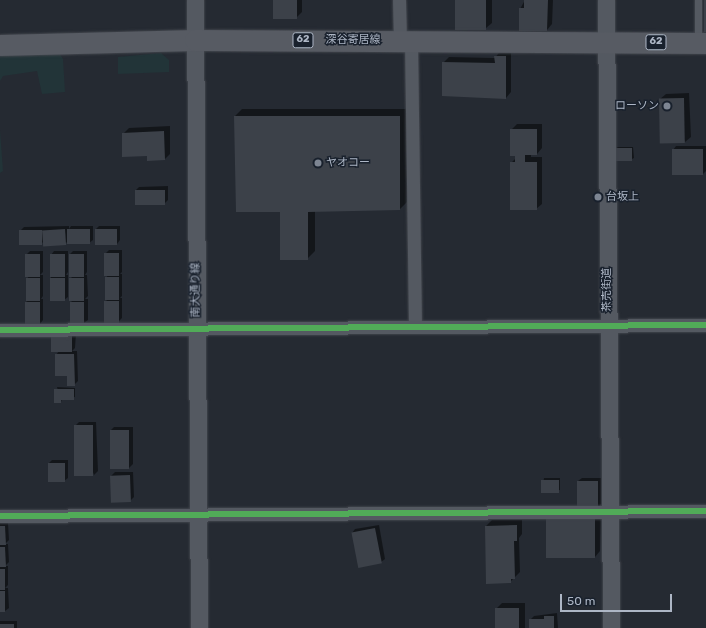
<!DOCTYPE html>
<html>
<head>
<meta charset="utf-8">
<style>
	body { margin:0 }
	#map { position:relative; width:706px; height:628px; overflow:hidden; background:#252a32; font-family:Rubik,"Noto Sans JP",sans-serif }
	div>[style] { position:absolute }
	.green>* { inset:0; background:#223438 }
	.shadow>* { inset:0; background:#0007; transform-origin:0 0 }
	.building>* { inset:0; background:#3c4149; transform-origin:0 0 }
	.roads { filter:drop-shadow(0 0 1px #42464d) drop-shadow(0 0 1px #42464d) }
	.service>* { height:7px; margin:-3.5px; padding:0 3.5px; transform-origin:3.5px; border-radius:3.5px; background:#545961 }
	.minor>* { height:13px; margin:-6.5px; padding:0 6.5px; transform-origin:6.5px; border-radius:6.5px; background:#545961 }
	.tertiary>* { height:17px; margin:-8.5px; padding:0 8.5px; transform-origin:8.5px; border-radius:8.5px; background:#545961 }
	.primary>* { height:21px; margin:-10.5px; padding:0 10.5px; transform-origin:10.5px; border-radius:10.5px; background:#575b63 }
	.cycleway>* { height:6px; margin:-3px; padding:0 3px; transform-origin:3px; border-radius:3px; background:#51ab58 }
	.dots>* { width:11px; height:11px; translate:-50% -50%; box-sizing:border-box; border:2px solid #19212d; border-radius:50% }
	span { translate:-50% -50%; white-space:nowrap; text-align:center; line-height:1.15; -webkit-text-stroke:3px #19212d; paint-order:stroke }
	.shield-label span { padding:1px 3px; background:#19212d; border:1px solid; border-radius:3px; -webkit-text-stroke-width:0 }
	.shield-label { font-size:10px; color:#adb6c5; font-weight:700 }
	.street-label { font-size:11px; color:#adb6c5 }
	.poi-label { font-size:11px; color:#adb6c5 }
	.right { translate:-100% -50%; text-align:right }
	.left { translate:0 -50%; text-align:left }
	.scale { position:absolute; left:560px; top:594px; width:112px; height:18px; box-sizing:border-box; border:2px solid #adb6c5; border-top:0; padding-left:5px; font-size:12px; line-height:14px; white-space:nowrap; color:#adb6c5; -webkit-text-stroke:3px #19212d; paint-order:stroke }
</style>
</head>
<body>
<div id="map">
	<div class="green">
		<div style="clip-path:polygon(161px 53px,169px 60px,169px 72px,118px 74px,118px 57px)"></div>
		<div style="clip-path:polygon(60px 54px,63px 59px,65px 92px,42px 94px,37px 71px,3px 76px,0 81px,0 55px)"></div>
		<div style="clip-path:polygon(0 130px,3px 171px,0 173px)"></div>
	</div>
	<div class="shadow">
		<div style="clip-path:polygon(274px 0,302px 0,302px 12px,296px 18px)"></div>
		<div style="clip-path:polygon(456px 0,492px 0,492px 23px,486px 28px)"></div>
		<div style="clip-path:polygon(525px 0,553px 0,552px 24px,547px 30px,520px 9px)"></div>
		<div style="clip-path:polygon(501px 50px,511px 50px,511px 92px,506px 98px,443px 63px,449px 57px,495px 58px)"></div>
		<div style="clip-path:polygon(689px 93px,691px 137px,685px 142px,660px 99px,666px 94px)"></div>
		<div style="clip-path:polygon(242px 109px,407px 109px,407px 202px,400px 209px,315px 211px,315px 251px,307px 259px,235px 116px)"></div>
		<div style="clip-path:polygon(517px 124px,542px 124px,542px 148px,537px 154px,531px 154px,531px 157px,542px 157px,542px 204px,536px 209px,511px 163px,516px 158px,511px 130px)"></div>
		<div style="clip-path:polygon(170px 126px,170px 154px,165px 159px,148px 155px,123px 134px,129px 128px)"></div>
		<div style="clip-path:polygon(676px 146px,706px 146px,706px 171px,703px 174px,673px 150px)"></div>
		<div style="clip-path:polygon(617px 147px,633px 147px,634px 158px,632px 159px,616px 149px)"></div>
		<div style="clip-path:polygon(168px 186px,168px 200px,165px 203px,136px 190px,139px 187px)"></div>
		<div style="clip-path:polygon(69px 226px,69px 229px,71px 226px,93px 226px,93px 240px,89px 243px,68px 241px,65px 244px,44px 241px,41px 244px,20px 231px,24px 227px)"></div>
		<div style="clip-path:polygon(99px 226px,120px 226px,120px 240px,117px 244px,96px 229px)"></div>
		<div style="clip-path:polygon(109px 250px,122px 250px,122px 272px,120px 274px,122px 274px,122px 296px,120px 298px,122px 298px,122px 318px,118px 322px,105px 302px,108px 299px,106px 278px,108px 275px,105px 254px)"></div>
		<div style="clip-path:polygon(30px 251px,43px 251px,43px 272px,40px 275px,43px 275px,43px 296px,41px 299px,43px 299px,43px 320px,40px 324px,26px 302px,29px 300px,27px 279px,29px 276px,26px 255px)"></div>
		<div style="clip-path:polygon(54px 251px,68px 251px,68px 272px,66px 275px,68px 275px,68px 297px,64px 300px,51px 300px,51px 255px)"></div>
		<div style="clip-path:polygon(73px 251px,87px 251px,87px 272px,85px 275px,87px 275px,88px 296px,85px 299px,88px 299px,88px 320px,84px 323px,71px 302px,73px 300px,70px 254px)"></div>
		<div style="clip-path:polygon(76px 333px,75px 348px,72px 351px,77px 351px,78px 381px,74px 385px,56px 355px,59px 351px,52px 336px)"></div>
		<div style="clip-path:polygon(57px 387px,75px 388px,75px 397px,62px 399px,61px 402px)"></div>
		<div style="clip-path:polygon(79px 422px,96px 422px,98px 471px,94px 475px,75px 426px)"></div>
		<div style="clip-path:polygon(114px 427px,133px 427px,133px 464px,129px 468px,111px 430px)"></div>
		<div style="clip-path:polygon(52px 460px,68px 460px,68px 478px,64px 481px,49px 463px)"></div>
		<div style="clip-path:polygon(115px 472px,133px 472px,134px 497px,130px 501px,111px 476px)"></div>
		<div style="clip-path:polygon(544px 478px,560px 478px,560px 490px,542px 492px)"></div>
		<div style="clip-path:polygon(582px 478px,601px 478px,601px 504px,598px 508px,578px 481px)"></div>
		<div style="clip-path:polygon(601px 513px,600px 551px,595px 557px,547px 518px)"></div>
		<div style="clip-path:polygon(492px 520px,522px 520px,522px 534px,519px 538px,520px 572px,510px 582px,486px 526px)"></div>
		<div style="clip-path:polygon(0 523px,8px 523px,9px 540px,5px 544px,8px 544px,9px 562px,5px 566px,8px 566px,8px 585px,5px 588px,8px 588px,9px 608px,5px 611px,0 611px)"></div>
		<div style="clip-path:polygon(379px 525px,385px 559px,381px 562px,352px 533px,355px 529px)"></div>
		<div style="clip-path:polygon(502px 603px,525px 603px,525px 628px,496px 628px,496px 609px)"></div>
		<div style="clip-path:polygon(557px 613px,558px 628px,530px 628px,530px 620px,534px 616px)"></div>
		<div style="left:0;top:621px;width:17px;height:7px"></div>
	</div>
	<div class="building">
		<div style="left:273px;top:0;width:24px;height:19px"></div>
		<div style="left:455px;top:0;width:31px;height:30px"></div>
		<div style="clip-path:polygon(524px 0,548px 0,547px 31px,519px 31px,519px 8px,524px 8px)"></div>
		<div style="left:704px;top:0;width:2px;height:32px"></div>
		<div style="clip-path:polygon(494px 56px,506px 56px,506px 99px,442px 96px,442px 62px,495px 63px)"></div>
		<div style="left:684px;top:98px;width:45px;height:25px;rotate:89deg"></div>
		<div style="clip-path:polygon(234px 116px,400px 116px,400px 210px,308px 212px,308px 260px,280px 260px,280px 212px,236px 212px)"></div>
		<div style="clip-path:polygon(510px 129px,537px 129px,537px 155px,525px 155px,525px 162px,537px 162px,537px 210px,510px 210px,510px 162px,515px 162px,515px 156px,510px 156px)"></div>
		<div style="clip-path:polygon(164px 131px,165px 160px,147px 161px,147px 156px,122px 157px,122px 133px)"></div>
		<div style="left:615px;top:148px;width:17px;height:13px"></div>
		<div style="left:672px;top:149px;width:31px;height:26px"></div>
		<div style="left:135px;top:190px;width:30px;height:15px"></div>
		<div style="left:65px;top:229px;width:16px;height:23px;rotate:86deg"></div>
		<div style="left:90px;top:229px;width:15px;height:23px;rotate:90deg"></div>
		<div style="left:95px;top:229px;width:22px;height:16px"></div>
		<div style="left:42px;top:230px;width:15px;height:23px;rotate:90deg"></div>
		<div style="left:104px;top:253px;width:15px;height:23px"></div>
		<div style="left:25px;top:254px;width:15px;height:23px"></div>
		<div style="left:50px;top:254px;width:15px;height:23px"></div>
		<div style="left:69px;top:254px;width:15px;height:23px"></div>
		<div style="left:105px;top:277px;width:14px;height:23px"></div>
		<div style="left:26px;top:278px;width:14px;height:23px"></div>
		<div style="left:50px;top:278px;width:15px;height:23px"></div>
		<div style="left:69px;top:278px;width:15px;height:23px"></div>
		<div style="left:104px;top:301px;width:15px;height:22px"></div>
		<div style="left:25px;top:302px;width:15px;height:23px"></div>
		<div style="left:70px;top:302px;width:14px;height:22px"></div>
		<div style="left:51px;top:336px;width:21px;height:16px"></div>
		<div style="clip-path:polygon(55px 354px,74px 354px,75px 386px,67px 386px,67px 376px,55px 376px)"></div>
		<div style="clip-path:polygon(54px 389px,74px 389px,74px 400px,61px 400px,61px 403px,54px 403px)"></div>
		<div style="left:74px;top:425px;width:19px;height:51px"></div>
		<div style="left:110px;top:430px;width:19px;height:39px"></div>
		<div style="left:48px;top:463px;width:17px;height:19px"></div>
		<div style="left:130px;top:475px;width:27px;height:20px;rotate:88deg"></div>
		<div style="left:541px;top:480px;width:18px;height:13px"></div>
		<div style="left:577px;top:481px;width:21px;height:28px"></div>
		<div style="left:546px;top:518px;width:49px;height:40px"></div>
		<div style="clip-path:polygon(517px 525px,517px 541px,514px 541px,515px 579px,511px 579px,511px 583px,486px 584px,485px 526px)"></div>
		<div style="clip-path:polygon(0 526px,5px 526px,6px 545px,0 545px)"></div>
		<div style="left:375px;top:528px;width:36px;height:24px;rotate:79deg"></div>
		<div style="clip-path:polygon(0 547px,5px 547px,6px 567px,0 567px)"></div>
		<div style="left:0;top:569px;width:5px;height:21px"></div>
		<div style="left:0;top:591px;width:5px;height:21px"></div>
		<div style="left:495px;top:608px;width:24px;height:20px"></div>
		<div style="clip-path:polygon(544px 616px,554px 616px,554px 628px,529px 628px,529px 619px,544px 619px)"></div>
		<div style="left:0;top:624px;width:14px;height:4px"></div>
	</div>
	<div class="roads">
		<div class="service">
			<div style="left:698px;top:42px;width:42px;rotate:-90deg"></div>
		</div>
		<div class="minor">
			<div style="left:399px;top:0;width:40px;rotate:88.6deg"></div>
			<div style="left:411px;top:40px;width:287px;rotate:89.2deg"></div>
			<div style="left:0;top:330px;width:706px;rotate:-0.41deg"></div>
			<div style="left:0;top:516px;width:706px;rotate:-0.41deg"></div>
		</div>
		<div class="tertiary">
			<div style="left:195px;top:0;width:628px;rotate:89.64deg"></div>
			<div style="left:606px;top:0;width:628px;rotate:89.54deg"></div>
		</div>
		<div class="primary">
			<div style="left:0;top:45px;width:195px;rotate:-1.5deg"></div>
			<div style="left:195px;top:40px;width:511px;rotate:0.34deg"></div>
		</div>
	</div>
	<div class="cycleway">
		<div style="left:0;top:330px;width:706px;rotate:-0.41deg"></div>
		<div style="left:0;top:516px;width:706px;rotate:-0.41deg"></div>
	</div>
	<div class="dots">
		<div style="left:667px;top:106px;background:#7d8592"></div>
		<div style="left:318px;top:163px;background:#7d8592"></div>
		<div style="left:598px;top:197px;background:#7d8592"></div>
	</div>
	<div class="shield-label">
		<span style="left:303px;top:40px">62</span>
		<span style="left:656px;top:42px">62</span>
	</div>
	<div class="street-label">
		<span style="left:353px;top:40px">深谷寄居線</span>
		<span style="left:196px;top:290px;rotate:-90deg">南大通り線</span>
		<span style="left:607px;top:290px;rotate:-90deg">茶売街道</span>
	</div>
	<div class="poi-label">
		<span class="right" style="left:659px;top:106px">ローソン</span>
		<span class="left" style="left:326px;top:163px">ヤオコー</span>
		<span class="left" style="left:606px;top:197px">台坂上</span>
	</div>
	<div class="scale">50 m</div>
</div>
</body>
</html>
